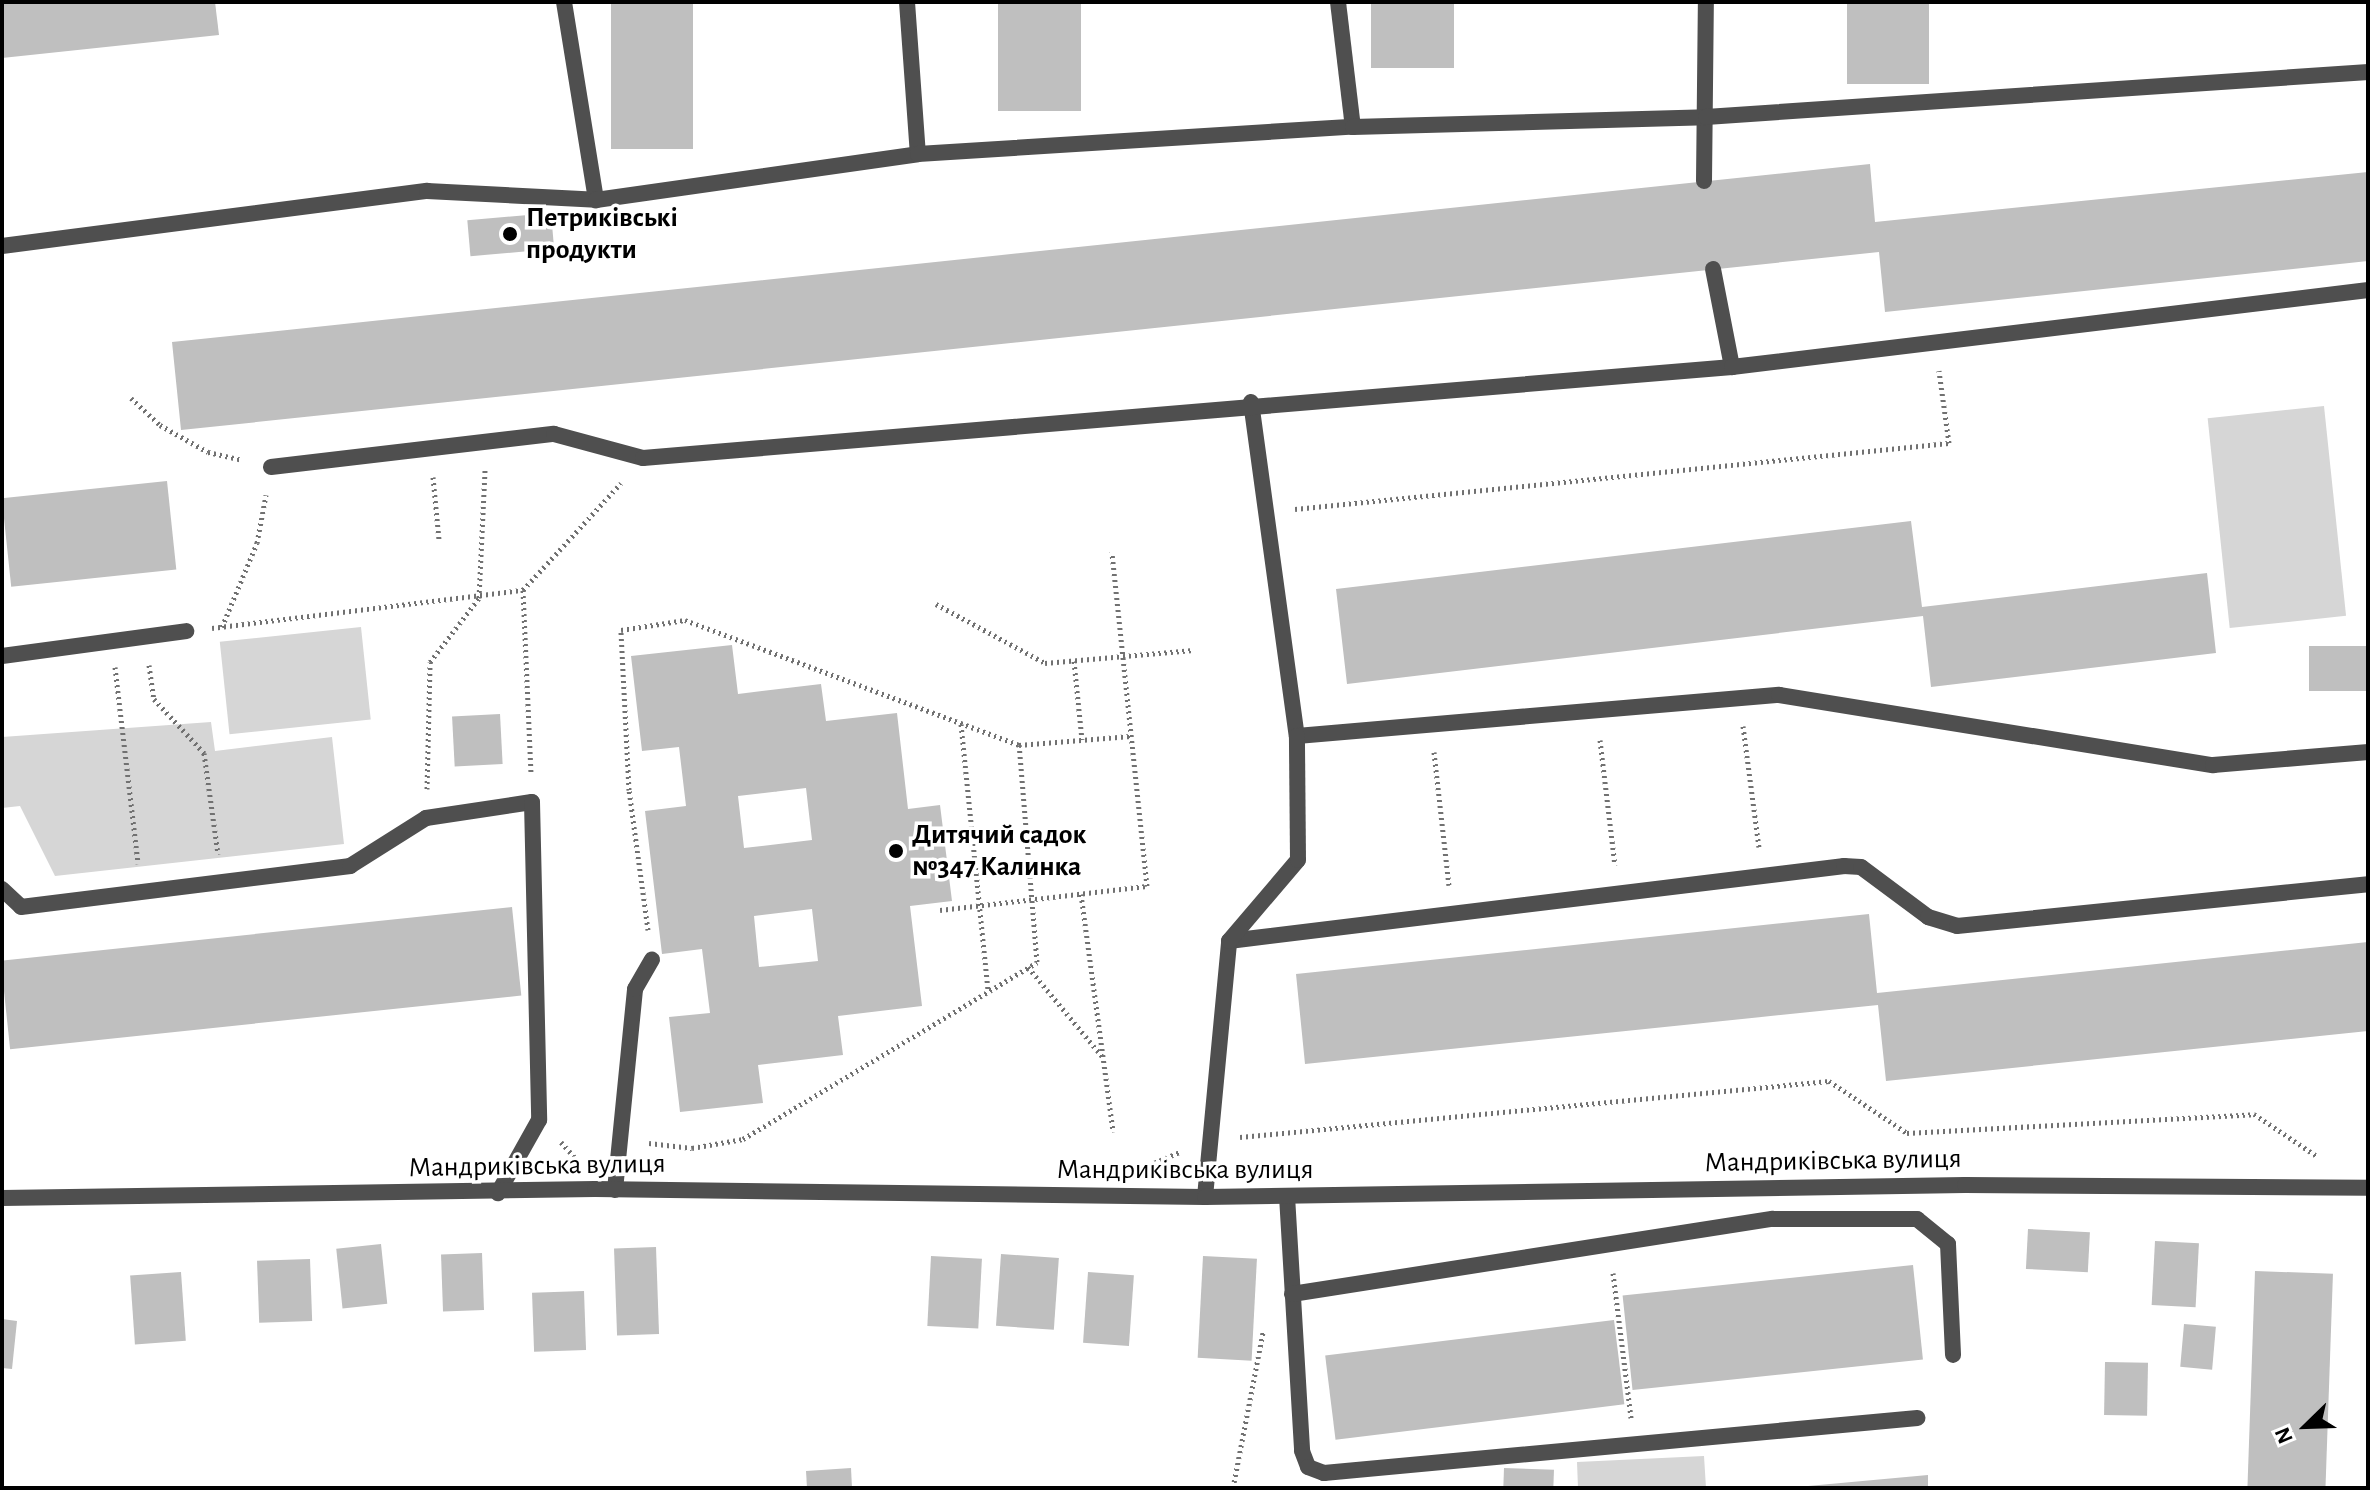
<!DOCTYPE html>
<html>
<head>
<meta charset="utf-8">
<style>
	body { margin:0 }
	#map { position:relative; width:2370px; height:1490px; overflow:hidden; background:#fff; font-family:"Alegreya Sans",sans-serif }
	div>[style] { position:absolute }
	.green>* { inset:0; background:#d6d6d6; transform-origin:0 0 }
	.building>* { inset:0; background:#bfbfbf; transform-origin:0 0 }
	.path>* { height:5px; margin-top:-2.5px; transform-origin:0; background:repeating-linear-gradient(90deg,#717171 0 2px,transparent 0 6px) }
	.lane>* { height:16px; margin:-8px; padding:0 8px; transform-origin:8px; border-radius:8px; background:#4f4f4f }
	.street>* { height:16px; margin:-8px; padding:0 8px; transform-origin:8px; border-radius:8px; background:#4f4f4f }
	.dots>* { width:22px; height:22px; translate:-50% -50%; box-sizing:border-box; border:4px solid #fff; border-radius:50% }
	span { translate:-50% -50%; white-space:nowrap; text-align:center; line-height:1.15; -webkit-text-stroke:7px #fff; paint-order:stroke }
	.poi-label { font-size:28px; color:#000; font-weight:700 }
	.left { translate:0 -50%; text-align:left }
	.street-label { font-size:28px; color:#000 }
	.frame { position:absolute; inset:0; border:4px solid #000; pointer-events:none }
	.north { position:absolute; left:2266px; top:1386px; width:80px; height:80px; -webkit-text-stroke:6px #fff; paint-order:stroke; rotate:247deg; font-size:22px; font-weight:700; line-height:32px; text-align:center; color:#000 }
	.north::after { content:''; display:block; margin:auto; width:28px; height:36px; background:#000; clip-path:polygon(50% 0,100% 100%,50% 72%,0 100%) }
</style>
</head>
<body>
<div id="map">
	<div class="green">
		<div style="left:2324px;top:406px;width:211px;height:117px;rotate:84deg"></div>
		<div style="left:361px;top:627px;width:93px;height:142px;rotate:84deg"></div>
		<div style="clip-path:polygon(211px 722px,215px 751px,332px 737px,344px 844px,55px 876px,20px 806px,2px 808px,2px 737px)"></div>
		<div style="clip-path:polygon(1704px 1456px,1706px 1488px,1578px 1488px,1577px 1462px)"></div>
	</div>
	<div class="building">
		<div style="clip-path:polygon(2px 2px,215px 2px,219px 35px,2px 58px)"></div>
		<div style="left:611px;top:2px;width:82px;height:147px"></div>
		<div style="left:998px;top:2px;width:83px;height:109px"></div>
		<div style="left:1371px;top:2px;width:83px;height:66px"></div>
		<div style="left:1847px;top:2px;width:82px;height:82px"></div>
		<div style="clip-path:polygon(1870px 164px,1875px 222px,2368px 172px,2368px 261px,1885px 312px,1879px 252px,181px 430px,172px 342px)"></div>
		<div style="left:551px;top:213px;width:36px;height:84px;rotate:85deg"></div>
		<div style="left:167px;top:481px;width:89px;height:166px;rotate:84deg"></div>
		<div style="clip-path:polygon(1911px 521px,1922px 607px,2207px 573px,2216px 653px,1931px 687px,1923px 616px,1347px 684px,1336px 589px)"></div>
		<div style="clip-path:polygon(evenodd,732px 645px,738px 694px,821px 684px,826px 721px,897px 713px,908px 809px,940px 805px,952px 901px,910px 906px,922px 1006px,838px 1016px,843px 1055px,758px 1065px,763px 1103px,680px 1112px,669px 1017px,710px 1013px,702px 949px,662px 954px,645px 811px,686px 806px,679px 747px,642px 751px,631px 656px,732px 645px,806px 788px,812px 840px,744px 848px,738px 796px,806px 788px,732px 645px,812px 909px,818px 961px,759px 967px,754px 916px,812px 909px)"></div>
		<div style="left:2368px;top:646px;width:45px;height:59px;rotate:90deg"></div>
		<div style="left:500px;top:714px;width:50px;height:48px;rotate:87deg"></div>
		<div style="left:512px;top:907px;width:89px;height:514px;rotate:84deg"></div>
		<div style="clip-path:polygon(1869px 914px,1877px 993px,2368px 942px,2368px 1031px,1886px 1081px,1878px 1005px,1305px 1064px,1296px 974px)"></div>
		<div style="left:2028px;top:1229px;width:62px;height:40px;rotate:3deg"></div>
		<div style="left:2155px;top:1241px;width:44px;height:64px;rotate:3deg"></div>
		<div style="left:381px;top:1244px;width:60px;height:45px;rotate:84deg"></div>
		<div style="left:656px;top:1247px;width:87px;height:42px;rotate:88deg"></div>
		<div style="left:482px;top:1253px;width:57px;height:41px;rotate:88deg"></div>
		<div style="left:1001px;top:1254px;width:58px;height:72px;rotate:4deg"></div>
		<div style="left:931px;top:1256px;width:51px;height:70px;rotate:3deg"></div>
		<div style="left:1203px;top:1256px;width:54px;height:102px;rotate:3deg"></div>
		<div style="left:310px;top:1259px;width:62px;height:53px;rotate:88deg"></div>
		<div style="left:1913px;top:1265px;width:95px;height:292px;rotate:84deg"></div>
		<div style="left:2255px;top:1271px;width:78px;height:217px;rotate:2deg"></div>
		<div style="left:181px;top:1272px;width:69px;height:51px;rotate:86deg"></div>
		<div style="left:1088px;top:1272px;width:46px;height:71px;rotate:4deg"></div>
		<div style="left:584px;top:1291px;width:59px;height:52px;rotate:88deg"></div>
		<div style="clip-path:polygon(2px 1319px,17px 1321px,12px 1369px,2px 1368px)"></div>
		<div style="left:1614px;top:1320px;width:85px;height:291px;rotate:83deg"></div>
		<div style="left:2184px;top:1324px;width:32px;height:43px;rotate:5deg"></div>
		<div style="left:2105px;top:1362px;width:43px;height:53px;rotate:1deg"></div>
		<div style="clip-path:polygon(851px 1468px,852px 1488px,807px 1488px,806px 1471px)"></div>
		<div style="left:1504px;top:1468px;width:50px;height:20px;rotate:2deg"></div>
		<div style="clip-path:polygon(1928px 1475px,1928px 1488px,1808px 1488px,1808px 1486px)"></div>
	</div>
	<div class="path">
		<div style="left:131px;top:398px;width:40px;rotate:43deg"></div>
		<div style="left:160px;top:425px;width:55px;rotate:29.4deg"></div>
		<div style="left:208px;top:452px;width:35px;rotate:13deg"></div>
		<div style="left:433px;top:477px;width:62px;rotate:84.5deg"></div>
		<div style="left:1295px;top:509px;width:657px;rotate:-5.76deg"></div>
		<div style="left:1949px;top:443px;width:73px;rotate:-97.9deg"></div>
		<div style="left:523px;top:590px;width:183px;rotate:87.5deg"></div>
		<div style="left:936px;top:604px;width:124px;rotate:28.4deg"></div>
		<div style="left:1045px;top:663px;width:149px;rotate:-5deg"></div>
		<div style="left:222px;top:627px;width:91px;rotate:-67.4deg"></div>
		<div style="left:257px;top:543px;width:49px;rotate:-79.4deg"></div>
		<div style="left:212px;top:628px;width:313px;rotate:-7deg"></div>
		<div style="left:523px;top:590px;width:145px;rotate:-47.5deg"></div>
		<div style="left:1074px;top:661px;width:79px;rotate:84.2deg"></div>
		<div style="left:149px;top:665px;width:34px;rotate:82deg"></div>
		<div style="left:154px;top:699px;width:74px;rotate:47.2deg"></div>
		<div style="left:204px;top:753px;width:102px;rotate:82.1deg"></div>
		<div style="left:115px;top:667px;width:198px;rotate:83.3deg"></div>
		<div style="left:961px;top:724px;width:268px;rotate:84.2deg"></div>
		<div style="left:1743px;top:726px;width:122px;rotate:82.5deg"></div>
		<div style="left:1600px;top:740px;width:126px;rotate:83.2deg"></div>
		<div style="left:1434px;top:752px;width:134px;rotate:83.6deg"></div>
		<div style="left:427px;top:789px;width:127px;rotate:-88.6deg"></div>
		<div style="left:430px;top:662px;width:81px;rotate:-52.6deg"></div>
		<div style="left:479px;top:598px;width:129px;rotate:-87.3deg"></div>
		<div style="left:1081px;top:894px;width:240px;rotate:82.3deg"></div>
		<div style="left:940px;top:910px;width:208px;rotate:-6.6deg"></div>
		<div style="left:1147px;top:886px;width:336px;rotate:-96deg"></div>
		<div style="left:648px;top:930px;width:141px;rotate:-97.7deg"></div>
		<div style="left:629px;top:790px;width:160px;rotate:-92.9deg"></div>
		<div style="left:621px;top:630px;width:65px;rotate:-8.9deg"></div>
		<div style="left:685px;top:620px;width:357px;rotate:20.5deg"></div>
		<div style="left:1019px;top:745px;width:112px;rotate:-4.6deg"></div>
		<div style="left:1028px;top:967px;width:116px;rotate:50.3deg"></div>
		<div style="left:1240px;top:1137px;width:592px;rotate:-5.43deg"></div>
		<div style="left:1829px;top:1081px;width:94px;rotate:33.7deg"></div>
		<div style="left:1907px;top:1133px;width:348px;rotate:-3.1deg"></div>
		<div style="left:2254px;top:1114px;width:77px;rotate:33.9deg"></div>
		<div style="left:561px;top:1142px;width:25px;rotate:48deg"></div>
		<div style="left:649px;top:1143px;width:43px;rotate:6.6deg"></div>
		<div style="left:692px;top:1148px;width:52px;rotate:-10deg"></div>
		<div style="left:743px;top:1139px;width:343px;rotate:-31deg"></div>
		<div style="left:1037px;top:962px;width:218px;rotate:-94.7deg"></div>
		<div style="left:1149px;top:1165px;width:34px;rotate:-23deg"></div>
		<div style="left:1613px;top:1273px;width:146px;rotate:82.9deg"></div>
		<div style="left:1233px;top:1488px;width:159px;rotate:-79.1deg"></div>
	</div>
	<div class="lane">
		<div style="left:564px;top:2px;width:201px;rotate:80.8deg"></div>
		<div style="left:907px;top:2px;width:152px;rotate:85.9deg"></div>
		<div style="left:1338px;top:2px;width:126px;rotate:83.2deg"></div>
		<div style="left:1704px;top:181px;width:179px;rotate:-89.4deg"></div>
		<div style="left:2px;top:246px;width:429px;rotate:-7.4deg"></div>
		<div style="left:427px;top:191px;width:169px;rotate:3deg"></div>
		<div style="left:596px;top:200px;width:325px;rotate:-8.1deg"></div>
		<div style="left:918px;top:154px;width:436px;rotate:-3.6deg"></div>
		<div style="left:1353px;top:127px;width:353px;rotate:-1.6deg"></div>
		<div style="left:1706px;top:117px;width:664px;rotate:-3.89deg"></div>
		<div style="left:1713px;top:269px;width:100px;rotate:79deg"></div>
		<div style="left:1251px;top:402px;width:337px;rotate:82.2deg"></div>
		<div style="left:1297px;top:736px;width:484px;rotate:-4.9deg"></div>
		<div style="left:1779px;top:695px;width:440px;rotate:9.2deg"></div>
		<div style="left:2213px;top:765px;width:156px;rotate:-4.8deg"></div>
		<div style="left:271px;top:467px;width:285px;rotate:-6.7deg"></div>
		<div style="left:554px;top:434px;width:92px;rotate:15.1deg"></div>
		<div style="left:643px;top:458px;width:1093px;rotate:-4.78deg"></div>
		<div style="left:1732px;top:367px;width:641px;rotate:-6.9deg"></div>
		<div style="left:2px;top:656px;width:186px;rotate:-7.7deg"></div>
		<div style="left:2px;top:889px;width:26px;rotate:43deg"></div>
		<div style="left:21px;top:907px;width:332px;rotate:-7.1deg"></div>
		<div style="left:350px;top:866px;width:90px;rotate:-32.3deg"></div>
		<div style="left:426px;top:818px;width:107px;rotate:-8.6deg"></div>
		<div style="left:532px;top:802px;width:318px;rotate:88.7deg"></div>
		<div style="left:539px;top:1120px;width:84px;rotate:119.3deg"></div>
		<div style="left:1229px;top:941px;width:620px;rotate:-6.95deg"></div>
		<div style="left:1844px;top:866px;width:17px;rotate:3deg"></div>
		<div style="left:1861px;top:867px;width:84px;rotate:36.7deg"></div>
		<div style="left:1928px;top:917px;width:30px;rotate:17deg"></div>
		<div style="left:1957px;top:926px;width:413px;rotate:-5.8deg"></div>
		<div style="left:615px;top:1190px;width:202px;rotate:-84.3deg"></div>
		<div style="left:635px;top:989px;width:34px;rotate:-60deg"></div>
		<div style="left:1287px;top:1196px;width:255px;rotate:86.6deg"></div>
		<div style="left:1302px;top:1451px;width:17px;rotate:69deg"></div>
		<div style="left:1308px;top:1467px;width:17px;rotate:21deg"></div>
		<div style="left:1324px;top:1473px;width:596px;rotate:-5.3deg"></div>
		<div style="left:1205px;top:1197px;width:257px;rotate:-84.6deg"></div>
		<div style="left:1229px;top:941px;width:106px;rotate:-49.6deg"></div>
		<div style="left:1298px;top:860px;width:124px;rotate:-90.5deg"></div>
		<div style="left:1292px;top:1294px;width:487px;rotate:-8.9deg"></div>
		<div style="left:1773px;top:1219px;width:144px"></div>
		<div style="left:1917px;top:1219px;width:40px;rotate:39deg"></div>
		<div style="left:1948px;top:1244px;width:111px;rotate:87.4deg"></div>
	</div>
	<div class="street">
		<div style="left:2px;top:1198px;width:593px;rotate:-0.87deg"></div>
		<div style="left:595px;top:1189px;width:610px;rotate:0.75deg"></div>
		<div style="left:1205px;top:1197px;width:760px;rotate:-0.9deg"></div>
		<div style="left:1965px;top:1185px;width:403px;rotate:0.4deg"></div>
	</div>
	<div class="dots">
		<div style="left:510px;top:234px;background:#000"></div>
		<div style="left:896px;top:851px;background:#000"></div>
	</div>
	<div class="poi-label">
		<span class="left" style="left:526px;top:234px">Петриківські<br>продукти</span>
		<span class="left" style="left:912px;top:851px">Дитячий садок<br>№347 Калинка</span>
	</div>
	<div class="street-label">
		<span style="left:1833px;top:1161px;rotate:-1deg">Мандриківська вулиця</span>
		<span style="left:537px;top:1166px;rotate:-1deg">Мандриківська вулиця</span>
		<span style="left:1185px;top:1170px">Мандриківська вулиця</span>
	</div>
	<div class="frame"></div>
	<div class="north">N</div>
</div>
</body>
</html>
